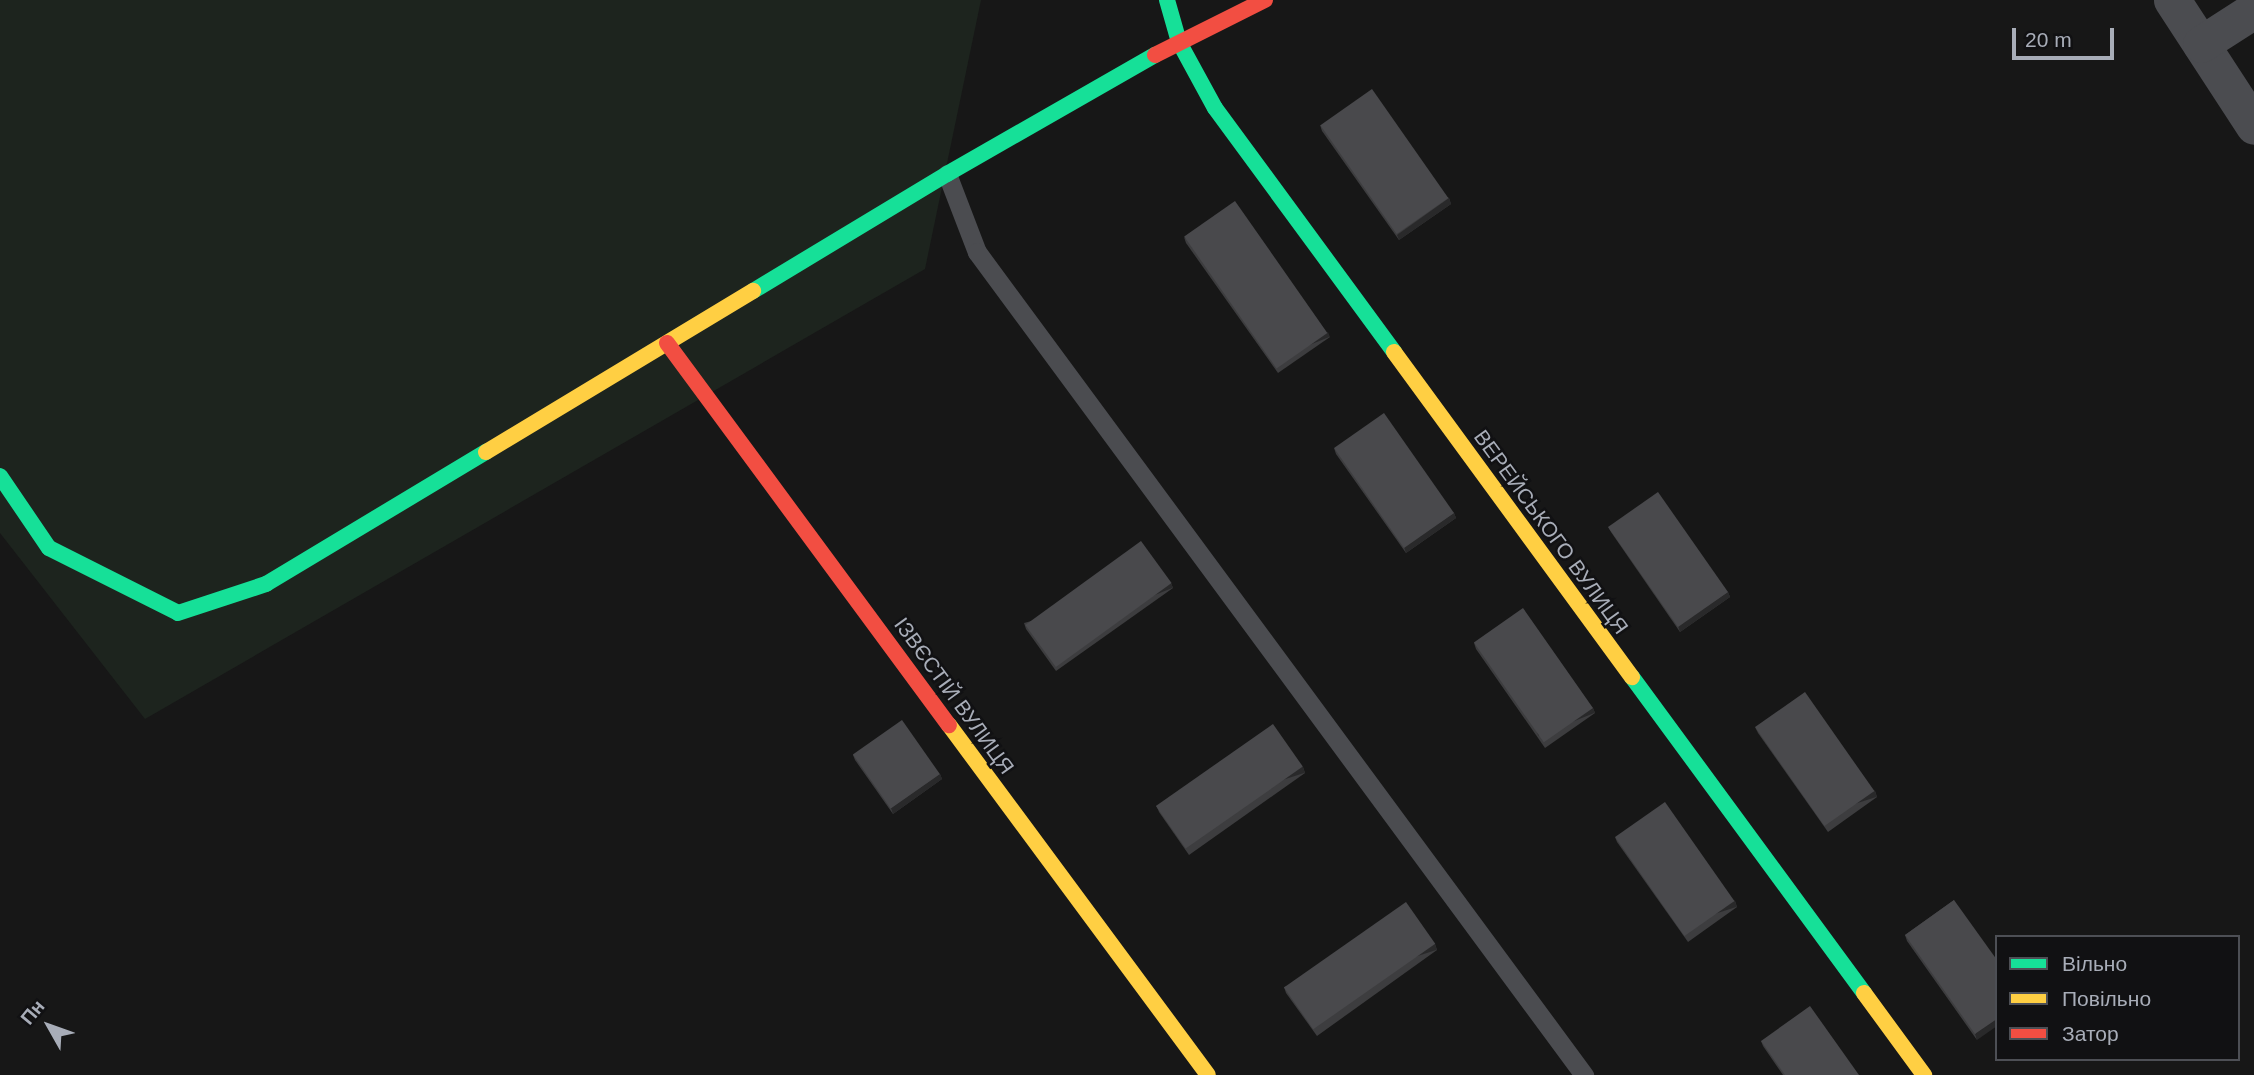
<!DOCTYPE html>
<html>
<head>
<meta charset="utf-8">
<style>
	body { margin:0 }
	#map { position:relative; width:2254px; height:1075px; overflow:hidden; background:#171717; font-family:Arial,sans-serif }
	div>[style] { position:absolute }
	.green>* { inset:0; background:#1d241e }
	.lane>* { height:19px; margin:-9.5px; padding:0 9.5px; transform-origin:9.5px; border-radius:9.5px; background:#4b4c50 }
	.street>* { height:37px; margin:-18.5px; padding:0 18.5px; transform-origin:18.5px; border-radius:18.5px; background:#4b4c50 }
	.fast>* { height:16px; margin:-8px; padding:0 8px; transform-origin:8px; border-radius:8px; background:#16e098 }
	.slow>* { height:16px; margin:-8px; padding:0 8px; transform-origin:8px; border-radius:8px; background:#ffcf43 }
	.jam>* { height:16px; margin:-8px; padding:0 8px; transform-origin:8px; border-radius:8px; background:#f24e42 }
	.wall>* { inset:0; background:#3d3d3f }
	.shaded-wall>* { inset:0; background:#29292a; transform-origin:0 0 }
	.building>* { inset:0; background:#49494c; transform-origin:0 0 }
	span { translate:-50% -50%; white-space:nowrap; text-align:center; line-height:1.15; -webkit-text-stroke:5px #111113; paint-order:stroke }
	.street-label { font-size:21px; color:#a8adb8 }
	.legend { position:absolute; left:1995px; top:935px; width:245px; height:126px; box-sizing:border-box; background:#111113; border:2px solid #4d4f55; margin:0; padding:9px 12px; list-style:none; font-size:21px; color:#a8adb8 }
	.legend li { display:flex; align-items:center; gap:14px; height:35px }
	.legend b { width:35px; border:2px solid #4d4f55 }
	.north { position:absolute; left:14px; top:991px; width:70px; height:70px; -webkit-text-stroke:5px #111113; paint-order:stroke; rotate:310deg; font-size:19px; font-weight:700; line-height:28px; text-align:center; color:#a8adb8 }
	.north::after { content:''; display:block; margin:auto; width:24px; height:32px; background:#a8adb8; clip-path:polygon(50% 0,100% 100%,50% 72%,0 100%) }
	.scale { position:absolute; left:2012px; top:28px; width:102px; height:32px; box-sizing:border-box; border:4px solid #a8adb8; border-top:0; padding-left:9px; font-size:21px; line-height:24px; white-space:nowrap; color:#a8adb8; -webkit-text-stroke:5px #111113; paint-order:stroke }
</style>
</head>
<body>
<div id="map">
	<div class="green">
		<div style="clip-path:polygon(0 0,981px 0,925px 269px,145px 719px,0 533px)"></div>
	</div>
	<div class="lane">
		<div style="left:947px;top:174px;width:84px;rotate:69deg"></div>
		<div style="left:977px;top:252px;width:1023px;rotate:53.59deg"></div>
	</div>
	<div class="street">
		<div style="left:2172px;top:0;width:150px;rotate:56.9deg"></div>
		<div style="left:2201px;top:44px;width:63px;rotate:-32.7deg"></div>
	</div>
	<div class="fast">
		<div style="left:1167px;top:0;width:44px;rotate:74.1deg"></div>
		<div style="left:1179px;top:42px;width:75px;rotate:61.4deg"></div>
		<div style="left:1215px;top:108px;width:303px;rotate:53.7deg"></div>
		<div style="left:753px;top:291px;width:227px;rotate:-31.1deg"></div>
		<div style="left:947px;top:174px;width:240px;rotate:-29.8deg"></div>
		<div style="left:0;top:476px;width:87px;rotate:55.8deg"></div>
		<div style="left:49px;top:548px;width:144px;rotate:26.7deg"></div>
		<div style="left:178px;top:613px;width:93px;rotate:-18.2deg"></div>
		<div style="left:266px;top:584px;width:257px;rotate:-31deg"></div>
		<div style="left:1632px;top:677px;width:392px;rotate:53.7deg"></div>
	</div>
	<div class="slow">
		<div style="left:1394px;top:352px;width:403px;rotate:53.8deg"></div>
		<div style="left:486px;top:452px;width:312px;rotate:-31.1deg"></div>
		<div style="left:949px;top:725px;width:435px;rotate:53.5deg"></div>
		<div style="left:1864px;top:993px;width:102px;rotate:53.8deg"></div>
	</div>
	<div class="jam">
		<div style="left:1155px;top:55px;width:123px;rotate:-26.6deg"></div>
		<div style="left:667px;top:343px;width:475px;rotate:53.6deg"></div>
	</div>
	<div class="wall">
		<div style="clip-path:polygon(1320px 125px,1449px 198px,1451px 204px,1399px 240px,1322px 131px)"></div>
		<div style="clip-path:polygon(1184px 237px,1330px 337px,1278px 373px,1186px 243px)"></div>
		<div style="clip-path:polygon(1334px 448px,1454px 513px,1456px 518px,1406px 553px,1336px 454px)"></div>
		<div style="clip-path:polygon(1608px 527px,1728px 592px,1730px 597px,1680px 632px,1611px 532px)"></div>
		<div style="clip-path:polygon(1171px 583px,1173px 588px,1056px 671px,1026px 629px,1024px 623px)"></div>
		<div style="clip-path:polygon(1474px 643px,1593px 708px,1595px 713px,1545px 748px,1476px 649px)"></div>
		<div style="clip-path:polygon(1755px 727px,1875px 791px,1877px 797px,1828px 832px,1758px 733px)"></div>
		<div style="clip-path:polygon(853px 755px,940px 774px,942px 779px,893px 814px,855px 760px)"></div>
		<div style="clip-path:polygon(1303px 767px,1305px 773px,1189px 855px,1159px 812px,1157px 807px)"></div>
		<div style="clip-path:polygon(1615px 837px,1735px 901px,1737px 907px,1688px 942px,1617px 842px)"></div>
		<div style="clip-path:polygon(1954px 900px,1977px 1040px,1907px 941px,1905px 935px)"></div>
		<div style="clip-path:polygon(1435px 944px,1437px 950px,1317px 1036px,1286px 993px,1284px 987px)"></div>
		<div style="clip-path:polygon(1761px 1041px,1859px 1075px,1783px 1075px,1763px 1046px)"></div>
	</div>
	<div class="shaded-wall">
		<div style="clip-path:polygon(1449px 198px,1451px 204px,1399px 240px,1397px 235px)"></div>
		<div style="left:1328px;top:332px;width:5px;height:63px;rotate:68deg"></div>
		<div style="clip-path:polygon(1454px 513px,1456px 518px,1406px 553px,1404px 547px)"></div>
		<div style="left:1171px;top:583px;width:5px;height:143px;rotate:68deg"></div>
		<div style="clip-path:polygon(1728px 592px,1730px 597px,1680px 632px,1678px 626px)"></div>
		<div style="left:1593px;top:708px;width:5px;height:61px;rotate:68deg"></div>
		<div style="left:1303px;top:767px;width:6px;height:142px;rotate:72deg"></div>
		<div style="clip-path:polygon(940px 774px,942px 779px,893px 814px,891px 808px)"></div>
		<div style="left:1875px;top:791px;width:6px;height:60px;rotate:72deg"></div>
		<div style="left:1735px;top:901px;width:6px;height:60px;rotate:72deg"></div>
		<div style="left:1435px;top:944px;width:6px;height:148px;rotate:72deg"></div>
		<div style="clip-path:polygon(1997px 1019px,1997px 1026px,1977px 1040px,1975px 1034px)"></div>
	</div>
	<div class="building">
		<div style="left:1372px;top:89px;width:133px;height:63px;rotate:55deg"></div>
		<div style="left:1235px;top:201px;width:161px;height:62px;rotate:55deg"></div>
		<div style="left:1384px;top:413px;width:122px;height:61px;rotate:55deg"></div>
		<div style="left:1658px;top:492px;width:122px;height:61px;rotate:55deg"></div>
		<div style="left:1141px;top:541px;width:52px;height:143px;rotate:54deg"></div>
		<div style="left:1523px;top:608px;width:122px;height:60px;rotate:55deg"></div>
		<div style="left:1805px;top:692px;width:121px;height:61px;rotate:55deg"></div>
		<div style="left:902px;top:720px;width:66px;height:60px;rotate:55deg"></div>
		<div style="left:1273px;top:724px;width:52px;height:143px;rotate:55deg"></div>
		<div style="left:1665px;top:802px;width:121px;height:61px;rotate:55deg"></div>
		<div style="clip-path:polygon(1954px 900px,1997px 960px,1997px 1019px,1975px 1034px,1905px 935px)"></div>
		<div style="left:1406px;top:902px;width:51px;height:149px;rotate:55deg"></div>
		<div style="clip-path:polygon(1810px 1006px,1859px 1075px,1785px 1075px,1761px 1041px)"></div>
	</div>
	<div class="street-label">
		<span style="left:1551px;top:532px;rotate:54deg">ВЕРЕЙСЬКОГО ВУЛИЦЯ</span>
		<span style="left:954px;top:696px;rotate:54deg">ІЗВЄСТІЙ ВУЛИЦЯ</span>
	</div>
	<ul class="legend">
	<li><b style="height:9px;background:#16e098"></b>Вільно</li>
	<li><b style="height:9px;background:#ffcf43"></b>Повільно</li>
	<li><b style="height:9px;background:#f24e42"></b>Затор</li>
	</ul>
	<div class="north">Пн</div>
	<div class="scale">20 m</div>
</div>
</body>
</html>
